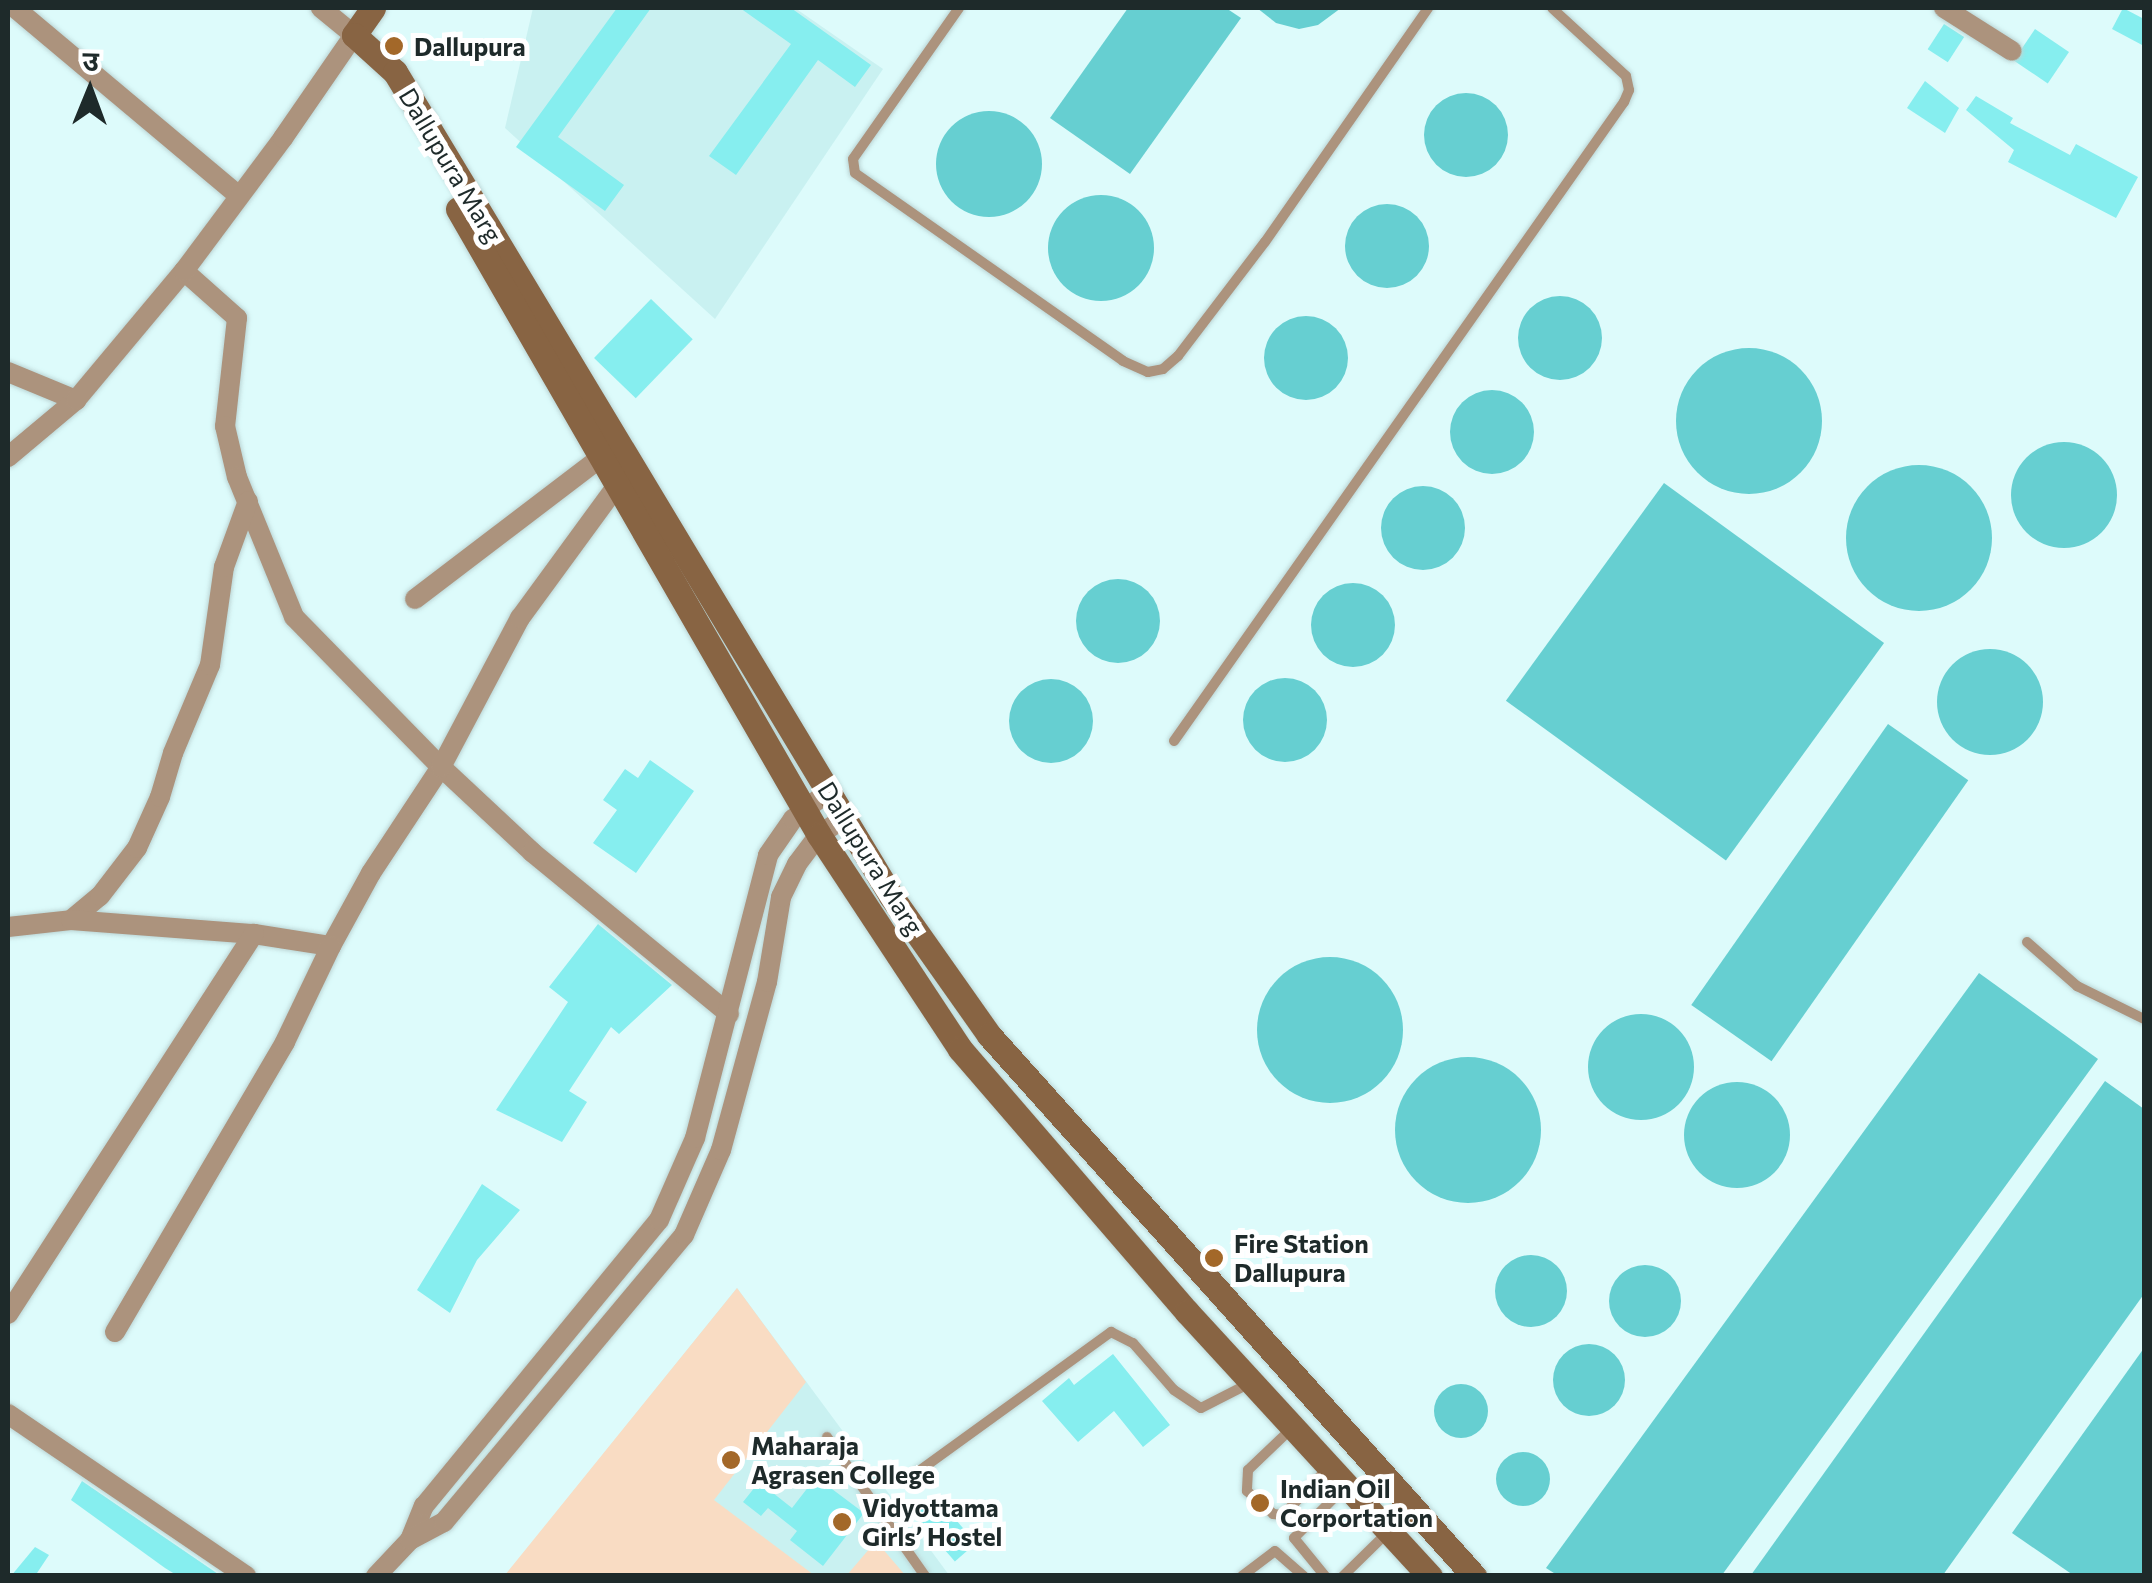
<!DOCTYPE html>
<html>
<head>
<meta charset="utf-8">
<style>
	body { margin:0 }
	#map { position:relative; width:2152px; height:1583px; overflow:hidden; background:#ddfbfb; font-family:Commissioner,"Noto Sans Devanagari",sans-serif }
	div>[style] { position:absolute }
	.built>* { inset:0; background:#c9f1f1 }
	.green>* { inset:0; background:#f9dcc3 }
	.water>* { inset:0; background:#66cfd1; transform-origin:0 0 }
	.round { border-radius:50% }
	.building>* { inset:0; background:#86eeef; transform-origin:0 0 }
	.roads { filter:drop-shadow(0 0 2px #bbd5d5) drop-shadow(0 0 2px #bbd5d5) }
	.lane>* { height:10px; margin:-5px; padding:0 5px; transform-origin:5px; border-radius:5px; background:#ac937d }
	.street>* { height:20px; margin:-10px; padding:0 10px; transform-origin:10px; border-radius:10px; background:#ac937d }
	.secondary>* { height:25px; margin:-12.5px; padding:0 12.5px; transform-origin:12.5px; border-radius:12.5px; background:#886443 }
	.dots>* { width:28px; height:28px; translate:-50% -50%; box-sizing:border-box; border:5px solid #fff; border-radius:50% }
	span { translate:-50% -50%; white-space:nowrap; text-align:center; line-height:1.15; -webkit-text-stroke:10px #fff; paint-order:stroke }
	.poi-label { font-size:25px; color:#1e2a2a; font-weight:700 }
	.left { translate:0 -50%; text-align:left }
	.street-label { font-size:25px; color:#1e2a2a }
	.frame { position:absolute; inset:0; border:10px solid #1e2a2a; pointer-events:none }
	.north { position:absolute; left:40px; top:40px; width:100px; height:100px; -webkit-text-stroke:8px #fff; paint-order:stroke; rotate:1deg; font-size:28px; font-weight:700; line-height:40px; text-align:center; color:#1e2a2a }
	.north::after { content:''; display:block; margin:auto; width:35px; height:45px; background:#1e2a2a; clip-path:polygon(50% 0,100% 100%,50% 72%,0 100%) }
</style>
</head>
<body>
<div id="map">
	<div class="built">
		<div style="clip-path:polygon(533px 8px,795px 8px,883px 69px,715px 319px,505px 128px)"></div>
		<div style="clip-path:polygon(737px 1288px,949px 1575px,505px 1576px)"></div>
	</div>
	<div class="green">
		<div style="clip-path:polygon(737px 1288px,806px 1382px,714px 1500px,814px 1575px,505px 1575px)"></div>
		<div style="clip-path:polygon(876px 1541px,905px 1575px,847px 1575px)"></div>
	</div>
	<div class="water">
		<div style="clip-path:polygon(1128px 8px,1226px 8px,1241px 18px,1130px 174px,1050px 118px)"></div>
		<div style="clip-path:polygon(1257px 8px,1341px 8px,1318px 25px,1299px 29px,1276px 23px)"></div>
		<div class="round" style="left:1424px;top:93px;width:84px;height:84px"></div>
		<div class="round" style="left:936px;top:111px;width:106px;height:106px"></div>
		<div class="round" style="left:1048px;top:195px;width:106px;height:106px"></div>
		<div class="round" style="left:1345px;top:204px;width:84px;height:84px"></div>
		<div class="round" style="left:1518px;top:296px;width:84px;height:84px"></div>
		<div class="round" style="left:1264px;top:316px;width:84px;height:84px"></div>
		<div class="round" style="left:1676px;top:348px;width:146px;height:146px"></div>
		<div class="round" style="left:1450px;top:390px;width:84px;height:84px"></div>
		<div class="round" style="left:2011px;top:442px;width:106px;height:106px"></div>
		<div class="round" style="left:1846px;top:465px;width:146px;height:146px"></div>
		<div style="left:1664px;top:483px;width:272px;height:269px;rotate:36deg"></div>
		<div class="round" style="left:1381px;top:486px;width:84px;height:84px"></div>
		<div class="round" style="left:1076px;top:579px;width:84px;height:84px"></div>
		<div class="round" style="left:1311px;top:583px;width:84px;height:84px"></div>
		<div class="round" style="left:1937px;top:649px;width:106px;height:106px"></div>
		<div class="round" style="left:1243px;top:678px;width:84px;height:84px"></div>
		<div class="round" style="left:1009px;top:679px;width:84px;height:84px"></div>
		<div style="left:1888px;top:724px;width:98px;height:343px;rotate:35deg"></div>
		<div class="round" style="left:1257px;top:957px;width:146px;height:146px"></div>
		<div style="clip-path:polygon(1979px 973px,2098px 1059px,1722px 1575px,1557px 1575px,1546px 1568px)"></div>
		<div class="round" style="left:1588px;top:1014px;width:106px;height:106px"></div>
		<div class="round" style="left:1395px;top:1057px;width:146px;height:146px"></div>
		<div style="clip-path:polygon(2105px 1081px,2144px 1109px,2144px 1294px,1943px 1575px,1751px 1575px)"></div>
		<div class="round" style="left:1684px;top:1082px;width:106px;height:106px"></div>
		<div class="round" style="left:1495px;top:1255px;width:72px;height:72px"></div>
		<div class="round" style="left:1609px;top:1265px;width:72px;height:72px"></div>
		<div class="round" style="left:1553px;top:1344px;width:72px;height:72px"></div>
		<div style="clip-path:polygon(2144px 1348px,2144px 1575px,2073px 1575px,2012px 1533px)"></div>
		<div class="round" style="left:1434px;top:1384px;width:54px;height:54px"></div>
		<div class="round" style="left:1496px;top:1452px;width:54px;height:54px"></div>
	</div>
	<div class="building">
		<div style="clip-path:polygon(617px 8px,651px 8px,558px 137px,624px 185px,605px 211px,516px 147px)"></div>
		<div style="clip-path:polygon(740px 8px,791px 8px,871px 65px,855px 87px,818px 60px,736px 175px,709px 156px,791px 44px)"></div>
		<div style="clip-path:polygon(2123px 8px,2144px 19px,2144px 46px,2112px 29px)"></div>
		<div style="left:1944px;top:24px;width:24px;height:30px;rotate:33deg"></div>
		<div style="left:2035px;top:29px;width:41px;height:38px;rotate:34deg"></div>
		<div style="clip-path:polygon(1925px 81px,1959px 108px,1945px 133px,1907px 108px)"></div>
		<div style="clip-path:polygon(1976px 96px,2013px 118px,2010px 123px,2070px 155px,2076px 144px,2138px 177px,2116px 218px,2008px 162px,2014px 150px,1966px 110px)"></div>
		<div style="left:651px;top:299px;width:58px;height:82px;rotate:44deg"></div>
		<div style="clip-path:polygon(650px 760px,694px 791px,636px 873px,593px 843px,617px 810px,603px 800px,625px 769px,638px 778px)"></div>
		<div style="clip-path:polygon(598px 924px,672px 985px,619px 1034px,611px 1027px,569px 1091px,587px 1102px,562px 1142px,496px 1110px,568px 1002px,549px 987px)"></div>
		<div style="clip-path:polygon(482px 1184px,520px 1210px,477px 1260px,450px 1313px,417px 1290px)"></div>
		<div style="clip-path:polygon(1113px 1354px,1170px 1425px,1143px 1447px,1114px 1411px,1078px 1442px,1042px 1401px,1069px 1378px,1074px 1385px)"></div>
		<div style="clip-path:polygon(816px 1477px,864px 1513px,823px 1566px,790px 1540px,797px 1531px,768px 1508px,761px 1516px,743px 1502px,759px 1482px,792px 1508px)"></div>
		<div style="clip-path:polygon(82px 1481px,221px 1576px,178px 1576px,165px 1568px,71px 1500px)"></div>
		<div style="left:936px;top:1497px;width:61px;height:28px;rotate:49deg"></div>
		<div style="clip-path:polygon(35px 1547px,49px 1555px,35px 1576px,11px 1576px)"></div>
	</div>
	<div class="roads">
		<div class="lane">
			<div style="left:959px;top:8px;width:184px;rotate:125.1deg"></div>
			<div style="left:853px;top:159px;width:14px;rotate:82deg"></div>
			<div style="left:855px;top:173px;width:327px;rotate:35deg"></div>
			<div style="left:1123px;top:361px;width:27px;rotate:24deg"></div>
			<div style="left:1148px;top:372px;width:15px;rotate:-11deg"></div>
			<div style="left:1163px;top:369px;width:20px;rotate:-41deg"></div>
			<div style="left:1178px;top:356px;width:143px;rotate:-52.7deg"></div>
			<div style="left:1265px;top:242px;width:285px;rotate:-55.1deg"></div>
			<div style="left:1174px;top:741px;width:782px;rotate:-54.85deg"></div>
			<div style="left:1624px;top:102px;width:13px;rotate:-67deg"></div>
			<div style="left:1629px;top:90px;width:14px;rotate:-102deg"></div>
			<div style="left:1626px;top:76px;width:100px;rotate:-137.4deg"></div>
			<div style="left:2027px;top:942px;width:67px;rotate:41.3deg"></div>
			<div style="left:2077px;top:986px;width:75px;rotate:26.2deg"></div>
			<div style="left:1292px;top:1428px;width:61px;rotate:136.3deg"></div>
			<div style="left:1248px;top:1470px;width:21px;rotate:93deg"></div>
			<div style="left:1247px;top:1491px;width:35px;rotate:41deg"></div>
			<div style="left:1273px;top:1514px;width:10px;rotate:6deg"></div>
			<div style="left:1283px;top:1515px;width:65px;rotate:-46.2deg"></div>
			<div style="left:827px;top:1437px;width:170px;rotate:54.8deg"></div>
			<div style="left:912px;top:1476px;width:246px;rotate:-35.9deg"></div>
			<div style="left:1111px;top:1332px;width:25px;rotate:27deg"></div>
			<div style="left:1133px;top:1343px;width:62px;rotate:48.9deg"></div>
			<div style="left:1174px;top:1390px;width:32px;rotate:34deg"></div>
			<div style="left:1201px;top:1408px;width:55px;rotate:-27deg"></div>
			<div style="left:1242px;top:1576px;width:41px;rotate:-37.1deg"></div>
			<div style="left:1275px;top:1551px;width:38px;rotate:41deg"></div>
			<div style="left:1325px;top:1576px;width:49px;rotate:-129.2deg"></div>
			<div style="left:1294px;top:1538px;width:72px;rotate:-45deg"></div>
			<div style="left:1343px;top:1576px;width:64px;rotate:-44.4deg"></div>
		</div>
		<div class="street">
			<div style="left:15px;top:8px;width:292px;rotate:40deg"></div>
			<div style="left:1944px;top:8px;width:80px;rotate:32.3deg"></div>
			<div style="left:184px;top:271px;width:71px;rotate:41.6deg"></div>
			<div style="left:237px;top:318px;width:109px;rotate:96.3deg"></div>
			<div style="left:225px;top:426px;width:52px;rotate:76.8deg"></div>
			<div style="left:237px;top:477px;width:151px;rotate:67.8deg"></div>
			<div style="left:294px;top:617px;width:210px;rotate:45.6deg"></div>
			<div style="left:441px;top:767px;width:125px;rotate:43deg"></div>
			<div style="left:532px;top:852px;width:255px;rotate:39.4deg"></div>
			<div style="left:8px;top:372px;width:74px;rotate:22.4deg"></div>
			<div style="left:8px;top:457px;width:89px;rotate:-40deg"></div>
			<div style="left:76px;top:400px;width:168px;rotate:-50.1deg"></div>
			<div style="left:184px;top:271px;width:166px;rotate:-53.3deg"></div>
			<div style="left:283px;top:138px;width:125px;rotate:-55.4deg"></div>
			<div style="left:354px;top:35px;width:43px;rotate:-140.7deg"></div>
			<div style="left:415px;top:599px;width:233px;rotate:-37.3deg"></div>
			<div style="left:71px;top:920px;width:38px;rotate:-40deg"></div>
			<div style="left:100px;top:896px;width:61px;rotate:-52.4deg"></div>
			<div style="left:137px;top:848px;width:56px;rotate:-65.7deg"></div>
			<div style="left:160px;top:797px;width:46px;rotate:-73.5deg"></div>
			<div style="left:173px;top:753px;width:95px;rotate:-67.2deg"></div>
			<div style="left:210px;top:665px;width:99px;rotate:-81.9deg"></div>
			<div style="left:224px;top:567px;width:70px;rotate:-70deg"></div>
			<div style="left:8px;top:927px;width:63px;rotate:-6.3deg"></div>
			<div style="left:71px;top:920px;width:184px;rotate:4.4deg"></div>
			<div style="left:254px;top:934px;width:78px;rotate:8.9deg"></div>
			<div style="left:331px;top:946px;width:83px;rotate:-61.3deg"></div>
			<div style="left:371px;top:873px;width:127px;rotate:-56.6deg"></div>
			<div style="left:441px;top:767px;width:169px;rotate:-62.1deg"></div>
			<div style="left:520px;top:618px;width:162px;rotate:-53.8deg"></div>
			<div style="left:8px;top:1314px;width:453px;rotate:-57.1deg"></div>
			<div style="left:115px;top:1332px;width:336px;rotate:-59.6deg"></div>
			<div style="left:285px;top:1042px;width:106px;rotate:-64.4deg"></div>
			<div style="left:8px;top:1414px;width:288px;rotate:34.2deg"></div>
			<div style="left:410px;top:1540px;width:37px;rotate:-68deg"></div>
			<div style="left:424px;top:1506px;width:370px;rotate:-50.6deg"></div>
			<div style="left:659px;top:1220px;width:90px;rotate:-66.3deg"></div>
			<div style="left:695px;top:1138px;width:292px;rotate:-75.5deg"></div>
			<div style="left:768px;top:855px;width:44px;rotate:-55.2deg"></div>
			<div style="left:793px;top:819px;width:46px;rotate:-37.9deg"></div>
			<div style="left:376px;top:1576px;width:50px;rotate:-46.6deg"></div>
			<div style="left:410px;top:1540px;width:38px;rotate:-28deg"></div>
			<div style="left:444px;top:1522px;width:374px;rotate:-50.1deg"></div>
			<div style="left:684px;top:1235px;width:93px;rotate:-66.5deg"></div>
			<div style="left:721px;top:1150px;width:174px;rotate:-74.7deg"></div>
			<div style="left:767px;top:982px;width:86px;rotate:-80.6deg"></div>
			<div style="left:781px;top:897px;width:37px;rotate:-64deg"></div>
			<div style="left:797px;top:864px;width:36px;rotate:-53deg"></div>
			<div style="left:819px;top:835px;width:30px;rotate:-34deg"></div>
		</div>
		<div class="secondary">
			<div style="left:373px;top:8px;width:33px;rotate:125deg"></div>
			<div style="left:354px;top:35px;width:55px;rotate:42.1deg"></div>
			<div style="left:395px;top:72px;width:962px;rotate:58.95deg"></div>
			<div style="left:891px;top:896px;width:170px;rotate:54.8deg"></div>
			<div style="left:989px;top:1035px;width:727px;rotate:48.12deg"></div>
			<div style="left:458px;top:209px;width:723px;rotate:60.03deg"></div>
			<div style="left:819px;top:835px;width:256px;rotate:56.6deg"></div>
			<div style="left:960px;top:1049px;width:347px;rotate:49.2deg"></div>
			<div style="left:1187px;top:1312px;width:359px;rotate:47.4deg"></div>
		</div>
	</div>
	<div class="dots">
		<div style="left:394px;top:46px;background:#a36829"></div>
		<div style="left:1214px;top:1258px;background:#a36829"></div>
		<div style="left:731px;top:1460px;background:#a36829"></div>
		<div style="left:1260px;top:1503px;background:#a36829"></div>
		<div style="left:842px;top:1522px;background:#a36829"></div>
	</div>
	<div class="poi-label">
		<span class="left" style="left:414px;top:46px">Dallupura</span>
		<span class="left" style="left:1234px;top:1258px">Fire Station<br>Dallupura</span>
		<span class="left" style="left:751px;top:1460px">Maharaja<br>Agrasen College</span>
		<span class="left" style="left:1280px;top:1503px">Indian Oil<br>Corportation</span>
		<span class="left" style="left:862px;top:1522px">Vidyottama<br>Girls’ Hostel</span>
	</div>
	<div class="street-label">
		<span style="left:451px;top:165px;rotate:59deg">Dallupura Marg</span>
		<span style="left:871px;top:858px;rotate:58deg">Dallupura Marg</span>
	</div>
	<div class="frame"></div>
	<div class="north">उ</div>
</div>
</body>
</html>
